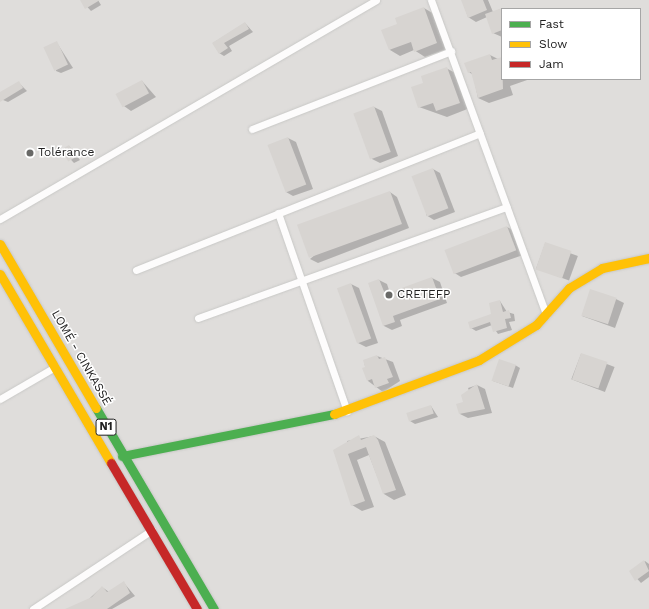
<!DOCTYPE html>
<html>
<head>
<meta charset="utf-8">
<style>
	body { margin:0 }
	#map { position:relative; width:649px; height:609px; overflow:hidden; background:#f0eeea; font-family:"Work Sans",sans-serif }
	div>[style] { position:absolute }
	.residential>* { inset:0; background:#dfdddb }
	.shadow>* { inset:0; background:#0003; transform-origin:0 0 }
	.building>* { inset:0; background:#d7d4d1; transform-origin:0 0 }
	.roads { filter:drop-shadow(0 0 1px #c8c8c6) drop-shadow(0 0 1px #c8c8c6) }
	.street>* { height:7px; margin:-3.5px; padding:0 3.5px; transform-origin:3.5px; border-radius:3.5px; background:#fdfcfc }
	.fast>* { height:9px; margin:-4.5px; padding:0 4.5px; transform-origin:4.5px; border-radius:4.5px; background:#4caf50 }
	.slow>* { height:9px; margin:-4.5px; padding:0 4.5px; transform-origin:4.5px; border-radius:4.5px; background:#ffc107 }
	.jam>* { height:9px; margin:-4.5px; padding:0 4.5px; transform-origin:4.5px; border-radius:4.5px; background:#c62828 }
	.dots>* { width:11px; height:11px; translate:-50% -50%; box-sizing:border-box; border:2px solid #fff; border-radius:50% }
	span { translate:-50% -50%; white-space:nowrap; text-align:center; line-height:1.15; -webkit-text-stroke:3px #fff; paint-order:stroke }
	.shield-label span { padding:1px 3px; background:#fff; border:1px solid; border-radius:3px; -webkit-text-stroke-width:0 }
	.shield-label { font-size:11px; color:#212121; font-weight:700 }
	.poi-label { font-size:12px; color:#212121 }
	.left { translate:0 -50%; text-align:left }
	.street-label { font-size:12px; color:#212121 }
	.legend { position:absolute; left:501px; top:8px; width:140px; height:72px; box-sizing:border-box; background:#fff; border:1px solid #a6a6a6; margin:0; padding:5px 7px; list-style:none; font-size:12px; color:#212121 }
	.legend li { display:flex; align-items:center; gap:8px; height:20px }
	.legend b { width:20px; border:1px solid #a6a6a6 }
</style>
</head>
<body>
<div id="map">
	<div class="residential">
		<div style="clip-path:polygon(evenodd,0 0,649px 0,649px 609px,0 609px,0 0,502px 9px,640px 9px,640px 79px,502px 79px,502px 9px)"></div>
	</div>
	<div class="shadow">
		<div style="clip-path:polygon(81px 0,98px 0,101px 5px,91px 11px)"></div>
		<div style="clip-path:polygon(462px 0,488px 0,493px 12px,504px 8px,505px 9px,502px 9px,502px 37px,493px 33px,487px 17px,476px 22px,468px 17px)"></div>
		<div style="clip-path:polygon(424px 8px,434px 14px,447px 49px,425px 57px,414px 50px,400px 56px,390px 50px,398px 25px)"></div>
		<div style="clip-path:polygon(245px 23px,253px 32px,229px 46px,232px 51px,224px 56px,219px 53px,213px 43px)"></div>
		<div style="clip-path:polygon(57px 43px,73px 68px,61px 73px,56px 71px)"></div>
		<div style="clip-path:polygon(490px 55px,498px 59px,502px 79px,530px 79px,510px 86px,513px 95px,489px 103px,478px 98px,473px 75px,469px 72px)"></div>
		<div style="clip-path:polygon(446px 68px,457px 74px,470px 108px,447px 117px,419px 107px)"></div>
		<div style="clip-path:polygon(142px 81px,156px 97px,131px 111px,124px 106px)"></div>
		<div style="clip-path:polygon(19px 83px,27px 91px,8px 102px,3px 100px,0 93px)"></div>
		<div style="clip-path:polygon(374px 107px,382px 111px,398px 156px,380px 163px,372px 159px,355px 114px)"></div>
		<div style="clip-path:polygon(288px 138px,296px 142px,313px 189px,293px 196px,286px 192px)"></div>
		<div style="clip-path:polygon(69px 146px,80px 160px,74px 163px,62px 150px)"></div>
		<div style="clip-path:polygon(433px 169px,440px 173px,455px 212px,434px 220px,426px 215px)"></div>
		<div style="clip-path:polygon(390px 192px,397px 197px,409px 228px,318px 263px,310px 259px)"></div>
		<div style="clip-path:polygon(507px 227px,515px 231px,523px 255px,461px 277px,453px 272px)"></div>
		<div style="left:545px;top:244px;width:35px;height:26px;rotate:20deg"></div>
		<div style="clip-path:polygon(432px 278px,440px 282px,447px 303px,400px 320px,402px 326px,392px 330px,384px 326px,369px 284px,379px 280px,387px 284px,390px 293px)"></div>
		<div style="clip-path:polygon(351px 284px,359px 288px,378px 343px,366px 347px,358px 343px)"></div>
		<div style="clip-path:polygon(616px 299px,624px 303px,615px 328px,582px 316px)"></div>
		<div style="clip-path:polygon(500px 301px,507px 312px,514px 314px,515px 321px,509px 322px,512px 330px,498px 334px,492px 325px,476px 331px,471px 328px,492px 314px)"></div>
		<div style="left:581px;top:354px;width:36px;height:27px;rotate:21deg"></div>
		<div style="clip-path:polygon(377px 356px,393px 362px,400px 381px,383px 392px,368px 381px,364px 361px)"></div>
		<div style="clip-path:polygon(515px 365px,520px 368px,513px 388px,493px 381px)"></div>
		<div style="clip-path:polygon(477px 385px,485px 389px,492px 413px,468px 418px,460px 414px,470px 393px,468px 388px)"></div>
		<div style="clip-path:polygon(431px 406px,438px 417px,415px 424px,410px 421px)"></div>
		<div style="clip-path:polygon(374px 436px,385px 442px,406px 495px,394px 500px,384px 494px,369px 455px,357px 460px,374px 507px,362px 511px,352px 505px,334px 451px,349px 446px,347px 441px)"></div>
		<div style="clip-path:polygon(645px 561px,649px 564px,649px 577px,641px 583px,630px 571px)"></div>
		<div style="clip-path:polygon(124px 583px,135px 596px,112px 609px,78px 609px,102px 587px,109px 592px)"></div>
	</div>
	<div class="building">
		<div style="clip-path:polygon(80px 0,100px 0,85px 9px)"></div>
		<div style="clip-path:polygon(461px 0,483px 0,487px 10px,468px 18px)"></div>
		<div style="clip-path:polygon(424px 7px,437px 43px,414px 52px,411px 42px,389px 50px,381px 30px,397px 24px,395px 18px)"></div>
		<div style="clip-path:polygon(502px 8px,502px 30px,492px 34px,485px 14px)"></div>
		<div style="clip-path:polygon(245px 22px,249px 29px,224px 43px,228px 48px,219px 54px,212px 43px)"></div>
		<div style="left:57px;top:41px;width:26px;height:15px;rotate:65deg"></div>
		<div style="clip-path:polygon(490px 54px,492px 60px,502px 57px,503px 89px,478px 98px,471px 72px,468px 73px,464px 63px)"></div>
		<div style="clip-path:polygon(447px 67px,460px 103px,436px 111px,433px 103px,418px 108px,411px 87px,423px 83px,421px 76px)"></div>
		<div style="left:142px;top:80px;width:15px;height:30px;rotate:62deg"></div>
		<div style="clip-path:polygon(19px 81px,23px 88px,0 102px,0 92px)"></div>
		<div style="left:374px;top:106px;width:49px;height:22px;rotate:70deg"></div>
		<div style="left:288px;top:137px;width:51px;height:22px;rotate:69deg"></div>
		<div style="left:69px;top:145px;width:14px;height:9px;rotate:60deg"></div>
		<div style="left:433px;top:168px;width:43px;height:23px;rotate:69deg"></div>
		<div style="left:390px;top:191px;width:35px;height:99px;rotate:70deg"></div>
		<div style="left:507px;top:226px;width:26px;height:67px;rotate:69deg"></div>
		<div style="left:545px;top:242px;width:28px;height:29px;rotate:19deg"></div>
		<div style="clip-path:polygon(432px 277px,440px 299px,393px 316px,395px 322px,383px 326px,368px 283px,379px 279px,385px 294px)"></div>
		<div style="left:351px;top:283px;width:59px;height:15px;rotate:70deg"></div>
		<div style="left:590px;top:289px;width:28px;height:28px;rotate:18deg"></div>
		<div style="clip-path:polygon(500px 300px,503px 312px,509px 310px,511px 318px,505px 319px,507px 328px,493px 332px,490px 322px,470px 329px,468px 322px,491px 314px,489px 303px)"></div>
		<div style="left:581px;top:353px;width:28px;height:28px;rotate:19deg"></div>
		<div style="clip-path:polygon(377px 355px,379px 359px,385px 357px,393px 377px,387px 379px,389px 383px,375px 388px,372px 379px,367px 381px,362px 368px,365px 367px,363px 360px)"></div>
		<div style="left:499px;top:359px;width:18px;height:23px;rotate:19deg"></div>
		<div style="clip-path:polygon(477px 384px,485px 409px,459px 414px,456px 404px,463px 402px,461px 395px)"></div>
		<div style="left:431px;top:405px;width:9px;height:26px;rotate:72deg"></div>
		<div style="clip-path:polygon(359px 435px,361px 440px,374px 435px,378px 440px,396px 490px,383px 494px,366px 447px,348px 454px,365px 501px,351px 506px,333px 450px)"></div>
		<div style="clip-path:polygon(644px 560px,649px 571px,635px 581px,629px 571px)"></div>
		<div style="clip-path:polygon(124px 581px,130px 593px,107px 609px,65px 609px,92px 597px,102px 586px,107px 592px)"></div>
	</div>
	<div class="roads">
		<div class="street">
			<div style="left:431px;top:0;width:335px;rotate:69.9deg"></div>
			<div style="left:252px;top:129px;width:214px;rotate:-21.4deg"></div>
			<div style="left:278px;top:213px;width:210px;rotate:70.8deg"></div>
			<div style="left:0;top:219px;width:435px;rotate:-30.2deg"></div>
			<div style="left:136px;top:270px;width:370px;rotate:-21.7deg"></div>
			<div style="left:198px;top:318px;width:328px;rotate:-19.8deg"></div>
			<div style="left:0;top:399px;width:64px;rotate:-30.2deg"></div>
			<div style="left:33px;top:609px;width:143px;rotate:-33.6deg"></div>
		</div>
		<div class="fast">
			<div style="left:96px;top:408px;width:233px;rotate:59.6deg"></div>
			<div style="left:122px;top:456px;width:216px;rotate:-11.2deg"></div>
		</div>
		<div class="slow">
			<div style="left:0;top:244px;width:190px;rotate:59.7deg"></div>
			<div style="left:0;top:274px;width:219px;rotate:59.6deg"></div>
			<div style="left:334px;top:414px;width:155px;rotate:-20.4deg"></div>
			<div style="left:479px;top:360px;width:67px;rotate:-31.6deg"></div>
			<div style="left:536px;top:325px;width:50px;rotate:-48.3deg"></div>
			<div style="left:569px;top:288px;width:39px;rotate:-31deg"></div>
			<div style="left:602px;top:268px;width:48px;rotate:-12deg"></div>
		</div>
		<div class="jam">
			<div style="left:111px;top:463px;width:169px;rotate:59.5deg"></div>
		</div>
	</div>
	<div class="dots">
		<div style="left:30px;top:153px;background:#696967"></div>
		<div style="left:389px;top:295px;background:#696967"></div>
	</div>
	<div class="shield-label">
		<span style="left:106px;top:427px">N1</span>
	</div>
	<div class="poi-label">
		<span class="left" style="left:38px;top:153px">Tolérance</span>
		<span class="left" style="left:397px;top:295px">CRETEFP</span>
	</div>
	<div class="street-label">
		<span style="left:81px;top:358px;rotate:60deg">LOMÉ - CINKASSÉ</span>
	</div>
	<ul class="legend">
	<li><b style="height:5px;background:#4caf50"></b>Fast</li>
	<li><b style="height:5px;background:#ffc107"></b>Slow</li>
	<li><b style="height:5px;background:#c62828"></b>Jam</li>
	</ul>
</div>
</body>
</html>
